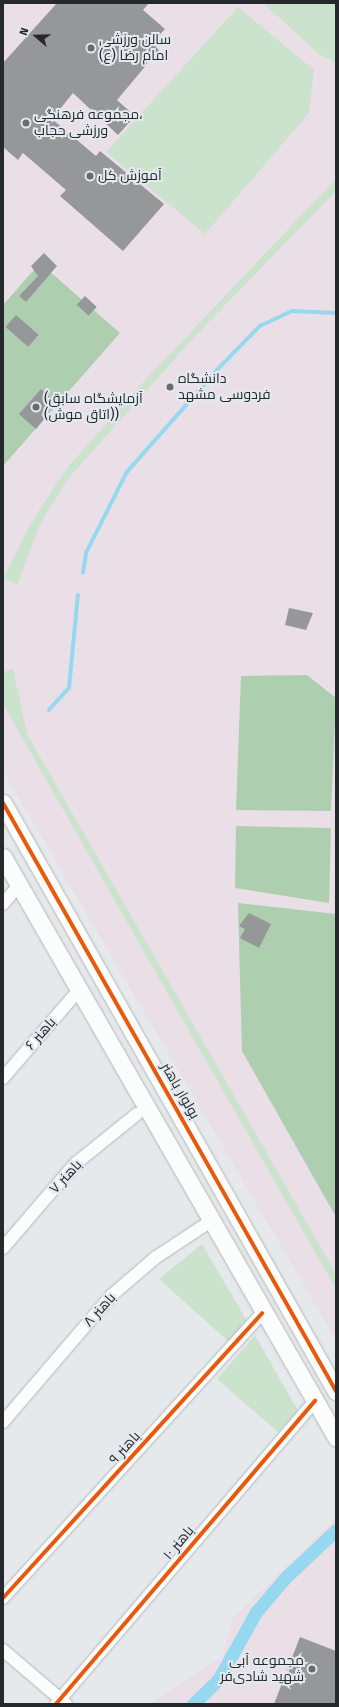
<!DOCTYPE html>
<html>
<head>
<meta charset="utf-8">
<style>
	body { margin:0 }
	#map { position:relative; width:339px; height:1707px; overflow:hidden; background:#e6e9ec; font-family:"Fira Sans",Cairo,sans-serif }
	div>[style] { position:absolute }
	.education>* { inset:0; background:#eadfe7 }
	.green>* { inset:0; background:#cbe2cd }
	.forest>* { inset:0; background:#aeceb0 }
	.stream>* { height:3.5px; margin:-1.75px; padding:0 1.75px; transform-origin:1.75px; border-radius:1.75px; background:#96d8f0 }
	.canal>* { height:13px; margin:-6.5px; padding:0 6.5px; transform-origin:6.5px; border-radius:6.5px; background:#96d8f0 }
	.building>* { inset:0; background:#959799; transform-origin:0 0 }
	.roads { filter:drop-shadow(0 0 1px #b5b8ba) drop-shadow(0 0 1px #b5b8ba) }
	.street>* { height:12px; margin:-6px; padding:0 6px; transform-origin:6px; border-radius:6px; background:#fbfcfc }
	.secondary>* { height:17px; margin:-8.5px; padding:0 8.5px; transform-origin:8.5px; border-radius:8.5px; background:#fbfcfc }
	.cycleway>* { height:4px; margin:-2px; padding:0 2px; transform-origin:2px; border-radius:2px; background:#e8590c }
	.dots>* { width:11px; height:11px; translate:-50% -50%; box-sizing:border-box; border:2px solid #e3e9ef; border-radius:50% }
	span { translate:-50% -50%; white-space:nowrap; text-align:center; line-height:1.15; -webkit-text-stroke:4px #e3e9ef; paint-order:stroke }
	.poi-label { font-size:14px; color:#26292b }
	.left { translate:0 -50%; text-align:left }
	.right { translate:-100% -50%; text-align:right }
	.street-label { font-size:14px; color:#26292b }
	.frame { position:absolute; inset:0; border:4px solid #26292b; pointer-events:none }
	.north { position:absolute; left:16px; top:16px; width:40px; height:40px; -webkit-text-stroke:3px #e3e9ef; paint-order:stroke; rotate:290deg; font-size:11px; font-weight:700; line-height:16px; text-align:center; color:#26292b }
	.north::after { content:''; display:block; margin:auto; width:14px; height:18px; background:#26292b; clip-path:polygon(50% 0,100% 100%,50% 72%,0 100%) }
</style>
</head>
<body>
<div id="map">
	<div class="education">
		<div style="clip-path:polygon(3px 3px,336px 3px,336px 1340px,3px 771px)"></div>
		<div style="clip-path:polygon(336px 1518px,336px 1704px,149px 1704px,223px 1656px,231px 1620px)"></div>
	</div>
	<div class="green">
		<div style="clip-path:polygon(263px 3px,336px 3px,336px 63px,320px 55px)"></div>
		<div style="clip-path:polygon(238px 7px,314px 70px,309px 113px,205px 234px,106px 152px)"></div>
		<div style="clip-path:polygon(336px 179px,336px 191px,197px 334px,67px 480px,40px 524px,18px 584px,3px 579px,32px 521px,67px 468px,147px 378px)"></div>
		<div style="clip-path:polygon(13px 669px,27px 734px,336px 1274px,336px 1289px,3px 704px,3px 672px)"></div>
		<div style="clip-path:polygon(202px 1244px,247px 1321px,229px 1342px,159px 1279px)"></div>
		<div style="clip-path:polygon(255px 1335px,298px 1411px,278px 1432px,217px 1379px)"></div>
	</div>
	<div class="forest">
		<div style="clip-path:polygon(40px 263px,120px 333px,3px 466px,3px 305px)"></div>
		<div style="clip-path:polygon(307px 675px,336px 698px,331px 811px,236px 810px,241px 676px)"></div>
		<div style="clip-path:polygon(236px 826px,331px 828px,329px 903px,235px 888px)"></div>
		<div style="clip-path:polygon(238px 903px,336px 914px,336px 1217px,242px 1051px)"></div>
	</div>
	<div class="stream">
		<div style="left:83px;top:573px;width:20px;rotate:-81deg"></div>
		<div style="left:86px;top:553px;width:91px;rotate:-63.2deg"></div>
		<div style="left:127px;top:472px;width:139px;rotate:-48.5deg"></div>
		<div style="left:219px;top:368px;width:59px;rotate:-45.7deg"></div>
		<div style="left:260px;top:326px;width:35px;rotate:-25deg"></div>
		<div style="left:292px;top:311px;width:44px;rotate:2.6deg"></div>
		<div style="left:49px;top:710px;width:30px;rotate:-48deg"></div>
		<div style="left:69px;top:688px;width:93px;rotate:-84.5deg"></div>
	</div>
	<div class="canal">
		<div style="left:193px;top:1704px;width:35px;rotate:-44deg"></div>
		<div style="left:218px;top:1680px;width:78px;rotate:-60.8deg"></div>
		<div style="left:256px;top:1612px;width:46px;rotate:-49.4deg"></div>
		<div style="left:286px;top:1577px;width:69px;rotate:-43.2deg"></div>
	</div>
	<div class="building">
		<div style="clip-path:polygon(57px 3px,149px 3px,143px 10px,165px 29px,152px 43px,159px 50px,117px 100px,135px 116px,118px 135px,73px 93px,52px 119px,96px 156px,100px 151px,164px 204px,123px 251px,60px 196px,66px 190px,23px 153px,18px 160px,3px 147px,3px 63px)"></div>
		<div style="clip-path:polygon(44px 253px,57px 266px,26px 302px,19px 296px,38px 276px,31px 266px)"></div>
		<div style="left:85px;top:296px;width:16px;height:12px;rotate:43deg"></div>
		<div style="left:16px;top:315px;width:30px;height:16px;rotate:41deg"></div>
		<div style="clip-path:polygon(41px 389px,53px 400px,41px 415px,45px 418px,36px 429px,19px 414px)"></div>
		<div style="clip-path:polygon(289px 608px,313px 613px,306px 630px,285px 625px)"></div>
		<div style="clip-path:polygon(249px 913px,271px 924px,259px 948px,240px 938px,245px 929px,239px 926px)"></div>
		<div style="clip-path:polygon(300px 1637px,336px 1651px,336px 1704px,274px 1704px)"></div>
	</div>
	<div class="roads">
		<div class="street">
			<div style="left:3px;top:904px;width:25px;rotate:-50deg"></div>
			<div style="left:3px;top:1078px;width:116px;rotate:-49.2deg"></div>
			<div style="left:3px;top:1248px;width:111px;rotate:-49.4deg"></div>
			<div style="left:75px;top:1164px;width:80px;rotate:-38.9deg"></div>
			<div style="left:3px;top:1422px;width:167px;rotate:-49.4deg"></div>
			<div style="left:112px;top:1295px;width:57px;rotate:-40.7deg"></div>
			<div style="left:155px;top:1258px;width:67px;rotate:-33.5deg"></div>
			<div style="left:3px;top:1598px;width:385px;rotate:-47.7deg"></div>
			<div style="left:3px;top:1650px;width:83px;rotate:40.6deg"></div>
			<div style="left:56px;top:1704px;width:399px;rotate:-49.5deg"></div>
		</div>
		<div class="secondary">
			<div style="left:3px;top:803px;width:676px;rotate:60.48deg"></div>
			<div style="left:3px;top:857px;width:669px;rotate:60.14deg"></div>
		</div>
	</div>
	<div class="cycleway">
		<div style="left:3px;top:803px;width:676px;rotate:60.48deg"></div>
		<div style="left:3px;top:1598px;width:385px;rotate:-47.7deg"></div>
		<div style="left:56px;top:1704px;width:399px;rotate:-49.5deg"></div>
	</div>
	<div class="dots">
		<div style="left:91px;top:48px;background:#696c6f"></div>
		<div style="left:26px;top:123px;background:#696c6f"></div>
		<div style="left:90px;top:176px;background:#696c6f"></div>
		<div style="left:170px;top:387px;background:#696c6f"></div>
		<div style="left:36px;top:407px;background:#696c6f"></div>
		<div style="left:312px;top:1669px;background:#696c6f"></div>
	</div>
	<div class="poi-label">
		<span class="left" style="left:99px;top:48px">سالن ورزشی<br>امام رضا (ع)</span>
		<span class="left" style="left:34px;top:123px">مجموعه فرهنگی،<br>ورزشی حجاب</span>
		<span class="left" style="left:98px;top:176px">آموزش کل</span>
		<span class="left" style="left:178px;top:387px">دانشگاه<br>فردوسی مشهد</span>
		<span class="left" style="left:44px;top:407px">(آزمایشگاه سابق<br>(اتاق موش))</span>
		<span class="right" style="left:304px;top:1669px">مجموعه آبی<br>شهید شادی‌فر</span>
	</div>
	<div class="street-label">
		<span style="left:41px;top:1034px;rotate:-49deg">باهنر ۶</span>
		<span style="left:180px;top:1091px;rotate:60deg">بولوار باهنر</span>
		<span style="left:66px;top:1177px;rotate:-47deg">باهنر ۷</span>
		<span style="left:100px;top:1310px;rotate:-48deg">باهنر ۸</span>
		<span style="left:125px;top:1448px;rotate:-48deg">باهنر ۹</span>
		<span style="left:179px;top:1543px;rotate:-50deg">باهنر ۱۰</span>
	</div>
	<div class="frame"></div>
	<div class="north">N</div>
</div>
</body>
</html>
